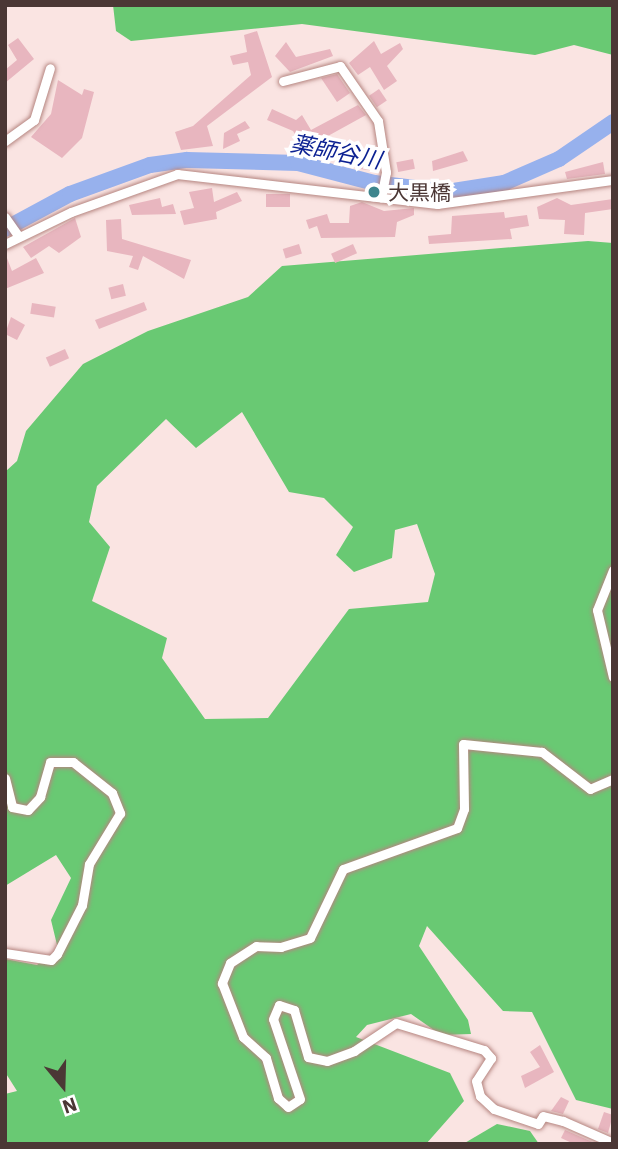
<!DOCTYPE html>
<html>
<head>
<meta charset="utf-8">
<style>
	body { margin:0 }
	#map { position:relative; width:618px; height:1149px; overflow:hidden; background:#fae4e2; font-family:"IBM Plex Sans","Noto Sans JP",sans-serif }
	div>[style] { position:absolute }
	.forest>* { inset:0; background:#69c973 }
	.river>* { height:16px; margin:-8px; padding:0 8px; transform-origin:8px; border-radius:8px; background:#97b1ed }
	.building>* { inset:0; background:#e8b6bf; transform-origin:0 0 }
	.roads { filter:drop-shadow(0 0 2px #b58580) drop-shadow(0 0 2px #b58580) }
	.minor>* { height:9px; margin:-4.5px; padding:0 4.5px; transform-origin:4.5px; border-radius:4.5px; background:#fff }
	.dots>* { width:19px; height:19px; translate:-50% -50%; box-sizing:border-box; border:4px solid #fff; border-radius:50% }
	span { translate:-50% -50%; white-space:nowrap; text-align:center; line-height:1.15; -webkit-text-stroke:7px #fff; paint-order:stroke }
	.poi-label { font-size:21px; color:#4b3735 }
	.left { translate:0 -50%; text-align:left }
	.water-label { font-size:23px; color:#0c2192; font-style:italic }
	.frame { position:absolute; inset:0; border:7px solid #4b3735; pointer-events:none }
	.north { position:absolute; left:28px; top:1051px; width:70px; height:70px; -webkit-text-stroke:5px #fff; paint-order:stroke; rotate:161deg; font-size:19px; font-weight:700; line-height:28px; text-align:center; color:#4b3735 }
	.north::after { content:''; display:block; margin:auto; width:24px; height:32px; background:#4b3735; clip-path:polygon(50% 0,100% 100%,50% 72%,0 100%) }
</style>
</head>
<body>
<div id="map">
	<div class="forest">
		<div style="clip-path:polygon(113px 5px,613px 5px,613px 55px,574px 45px,535px 55px,302px 24px,131px 41px,116px 31px)"></div>
		<div style="clip-path:polygon(evenodd,588px 241px,613px 243px,613px 1109px,576px 1100px,532px 1012px,503px 1011px,427px 926px,419px 946px,468px 1020px,471px 1034px,441px 1035px,411px 1014px,367px 1025px,356px 1037px,450px 1073px,464px 1101px,426px 1144px,5px 1144px,5px 1094px,17px 1091px,5px 1072px,5px 959px,37px 965px,58px 949px,51px 920px,71px 878px,56px 855px,5px 886px,5px 472px,17px 461px,26px 431px,83px 364px,148px 331px,248px 297px,282px 266px,588px 241px,242px 412px,289px 492px,324px 498px,353px 527px,336px 555px,354px 572px,392px 558px,395px 530px,417px 524px,435px 574px,428px 602px,349px 609px,268px 718px,205px 719px,162px 658px,167px 638px,92px 601px,110px 547px,89px 522px,97px 486px,166px 419px,196px 448px,242px 412px)"></div>
		<div style="clip-path:polygon(497px 1124px,530px 1131px,539px 1144px,463px 1144px)"></div>
	</div>
	<div class="river">
		<div style="left:5px;top:229px;width:74px;rotate:-28.3deg"></div>
		<div style="left:70px;top:194px;width:85px;rotate:-19.9deg"></div>
		<div style="left:150px;top:165px;width:37px;rotate:-8deg"></div>
		<div style="left:187px;top:160px;width:111px;rotate:1.5deg"></div>
		<div style="left:298px;top:163px;width:79px;rotate:14.7deg"></div>
		<div style="left:374px;top:183px;width:74px;rotate:7deg"></div>
		<div style="left:447px;top:192px;width:58px;rotate:-9deg"></div>
		<div style="left:504px;top:183px;width:60px;rotate:-23.6deg"></div>
		<div style="left:559px;top:159px;width:65px;rotate:-34.4deg"></div>
	</div>
	<div class="building">
		<div style="clip-path:polygon(257px 31px,272px 77px,207px 126px,213px 146px,181px 150px,175px 132px,193px 126px,251px 75px,248px 62px,233px 65px,230px 56px,247px 52px,244px 35px)"></div>
		<div style="clip-path:polygon(18px 38px,34px 59px,5px 83px,5px 70px,17px 60px,8px 45px)"></div>
		<div style="clip-path:polygon(374px 41px,381px 54px,400px 43px,403px 49px,387px 66px,397px 81px,384px 90px,370px 67px,358px 75px,349px 63px)"></div>
		<div style="clip-path:polygon(286px 42px,296px 57px,330px 49px,333px 56px,290px 72px,275px 56px)"></div>
		<div style="clip-path:polygon(337px 74px,350px 93px,337px 102px,321px 78px)"></div>
		<div style="clip-path:polygon(58px 80px,82px 95px,84px 89px,94px 92px,82px 138px,62px 158px,31px 137px,51px 114px)"></div>
		<div style="left:379px;top:89px;width:14px;height:12px;rotate:56deg"></div>
		<div style="clip-path:polygon(358px 105px,366px 115px,317px 142px,321px 147px,308px 155px,293px 131px,267px 120px,272px 109px,296px 120px,302px 115px,311px 130px)"></div>
		<div style="clip-path:polygon(245px 121px,250px 128px,237px 134px,240px 141px,223px 149px,224px 133px)"></div>
		<div style="clip-path:polygon(463px 151px,468px 161px,433px 171px,432px 161px)"></div>
		<div style="clip-path:polygon(361px 159px,377px 161px,379px 171px,360px 169px)"></div>
		<div style="left:413px;top:159px;width:10px;height:17px;rotate:79deg"></div>
		<div style="clip-path:polygon(603px 162px,605px 174px,567px 179px,565px 172px)"></div>
		<div style="clip-path:polygon(212px 188px,214px 202px,237px 192px,242px 201px,216px 212px,217px 219px,184px 225px,180px 211px,194px 208px,189px 192px)"></div>
		<div style="left:266px;top:194px;width:24px;height:13px"></div>
		<div style="clip-path:polygon(160px 198px,162px 207px,173px 204px,176px 214px,132px 215px,129px 205px)"></div>
		<div style="clip-path:polygon(557px 198px,571px 205px,613px 199px,613px 209px,585px 213px,584px 235px,564px 234px,565px 220px,539px 219px,537px 207px)"></div>
		<div style="clip-path:polygon(362px 202px,384px 211px,414px 208px,414px 215px,397px 222px,395px 237px,321px 238px,317px 226px,309px 229px,306px 220px,327px 214px,330px 223px,349px 223px,350px 206px)"></div>
		<div style="clip-path:polygon(504px 212px,505px 218px,527px 215px,529px 226px,510px 229px,512px 239px,429px 244px,428px 236px,451px 234px,452px 216px)"></div>
		<div style="clip-path:polygon(75px 218px,81px 237px,59px 253px,49px 246px,31px 258px,23px 247px)"></div>
		<div style="clip-path:polygon(121px 219px,122px 239px,191px 260px,184px 279px,143px 256px,138px 270px,129px 267px,133px 256px,107px 251px,106px 220px)"></div>
		<div style="left:299px;top:244px;width:10px;height:17px;rotate:73deg"></div>
		<div style="left:353px;top:244px;width:10px;height:24px;rotate:66deg"></div>
		<div style="clip-path:polygon(5px 253px,12px 271px,36px 258px,44px 273px,5px 289px)"></div>
		<div style="left:123px;top:284px;width:12px;height:15px;rotate:76deg"></div>
		<div style="clip-path:polygon(144px 302px,147px 310px,99px 329px,95px 320px)"></div>
		<div style="left:32px;top:303px;width:24px;height:11px;rotate:9deg"></div>
		<div style="clip-path:polygon(11px 317px,25px 325px,17px 340px,5px 334px)"></div>
		<div style="left:65px;top:349px;width:10px;height:21px;rotate:66deg"></div>
		<div style="clip-path:polygon(540px 1045px,554px 1072px,525px 1088px,521px 1076px,540px 1067px,530px 1052px)"></div>
		<div style="clip-path:polygon(561px 1097px,569px 1101px,563px 1114px,551px 1111px)"></div>
		<div style="clip-path:polygon(604px 1112px,613px 1115px,608px 1133px,598px 1129px)"></div>
		<div style="clip-path:polygon(565px 1130px,597px 1144px,574px 1144px,561px 1138px)"></div>
	</div>
	<div class="roads">
		<div class="minor">
			<div style="left:283px;top:81px;width:59px;rotate:-14.7deg"></div>
			<div style="left:340px;top:66px;width:67px;rotate:55.4deg"></div>
			<div style="left:378px;top:121px;width:52px;rotate:81.1deg"></div>
			<div style="left:386px;top:172px;width:26px;rotate:101deg"></div>
			<div style="left:5px;top:141px;width:36px;rotate:-36deg"></div>
			<div style="left:34px;top:120px;width:54px;rotate:-72.9deg"></div>
			<div style="left:5px;top:217px;width:24px;rotate:55deg"></div>
			<div style="left:5px;top:244px;width:73px;rotate:-25.9deg"></div>
			<div style="left:71px;top:212px;width:113px;rotate:-19.7deg"></div>
			<div style="left:177px;top:174px;width:262px;rotate:6.6deg"></div>
			<div style="left:437px;top:204px;width:178px;rotate:-7.8deg"></div>
			<div style="left:613px;top:570px;width:43px;rotate:111.8deg"></div>
			<div style="left:597px;top:610px;width:69px;rotate:76.6deg"></div>
			<div style="left:5px;top:778px;width:30px;rotate:76deg"></div>
			<div style="left:12px;top:807px;width:16px;rotate:11deg"></div>
			<div style="left:28px;top:810px;width:18px;rotate:-47deg"></div>
			<div style="left:40px;top:797px;width:36px;rotate:-74deg"></div>
			<div style="left:50px;top:762px;width:23px"></div>
			<div style="left:73px;top:762px;width:50px;rotate:38.5deg"></div>
			<div style="left:112px;top:793px;width:22px;rotate:68deg"></div>
			<div style="left:120px;top:813px;width:60px;rotate:121.3deg"></div>
			<div style="left:89px;top:864px;width:42px;rotate:99.7deg"></div>
			<div style="left:82px;top:905px;width:55px;rotate:117deg"></div>
			<div style="left:57px;top:954px;width:8px;rotate:135deg"></div>
			<div style="left:51px;top:960px;width:47px;rotate:-171.3deg"></div>
			<div style="left:613px;top:779px;width:25px;rotate:157deg"></div>
			<div style="left:590px;top:789px;width:61px;rotate:-142.4deg"></div>
			<div style="left:542px;top:752px;width:79px;rotate:-174.2deg"></div>
			<div style="left:463px;top:744px;width:65px;rotate:89.1deg"></div>
			<div style="left:464px;top:809px;width:20px;rotate:110deg"></div>
			<div style="left:457px;top:828px;width:121px;rotate:160.2deg"></div>
			<div style="left:343px;top:869px;width:76px;rotate:115.6deg"></div>
			<div style="left:310px;top:938px;width:30px;rotate:163deg"></div>
			<div style="left:281px;top:947px;width:25px;rotate:-178deg"></div>
			<div style="left:256px;top:946px;width:31px;rotate:147deg"></div>
			<div style="left:230px;top:963px;width:22px;rotate:112deg"></div>
			<div style="left:222px;top:983px;width:58px;rotate:68.7deg"></div>
			<div style="left:243px;top:1037px;width:31px;rotate:42deg"></div>
			<div style="left:266px;top:1058px;width:42px;rotate:73.3deg"></div>
			<div style="left:278px;top:1098px;width:13px;rotate:42deg"></div>
			<div style="left:288px;top:1107px;width:14px;rotate:-34deg"></div>
			<div style="left:300px;top:1099px;width:84px;rotate:-108.6deg"></div>
			<div style="left:273px;top:1019px;width:15px;rotate:-67deg"></div>
			<div style="left:279px;top:1005px;width:16px;rotate:18deg"></div>
			<div style="left:294px;top:1010px;width:49px;rotate:73.4deg"></div>
			<div style="left:308px;top:1057px;width:19px;rotate:12deg"></div>
			<div style="left:327px;top:1061px;width:29px;rotate:-20deg"></div>
			<div style="left:354px;top:1051px;width:50px;rotate:-33.7deg"></div>
			<div style="left:396px;top:1023px;width:92px;rotate:17.1deg"></div>
			<div style="left:484px;top:1050px;width:11px;rotate:49deg"></div>
			<div style="left:491px;top:1058px;width:27px;rotate:123deg"></div>
			<div style="left:476px;top:1081px;width:16px;rotate:75deg"></div>
			<div style="left:480px;top:1096px;width:19px;rotate:43deg"></div>
			<div style="left:494px;top:1109px;width:46px;rotate:18.8deg"></div>
			<div style="left:538px;top:1124px;width:9px;rotate:-58deg"></div>
			<div style="left:543px;top:1116px;width:21px;rotate:14deg"></div>
			<div style="left:563px;top:1121px;width:55px;rotate:23.7deg"></div>
		</div>
	</div>
	<div class="dots">
		<div style="left:374px;top:192px;background:#3e858d"></div>
	</div>
	<div class="poi-label">
		<span class="left" style="left:388px;top:192px">大黒橋</span>
	</div>
	<div class="water-label">
		<span style="left:336px;top:151px;rotate:11deg">薬師谷川</span>
	</div>
	<div class="frame"></div>
	<div class="north">N</div>
</div>
</body>
</html>
